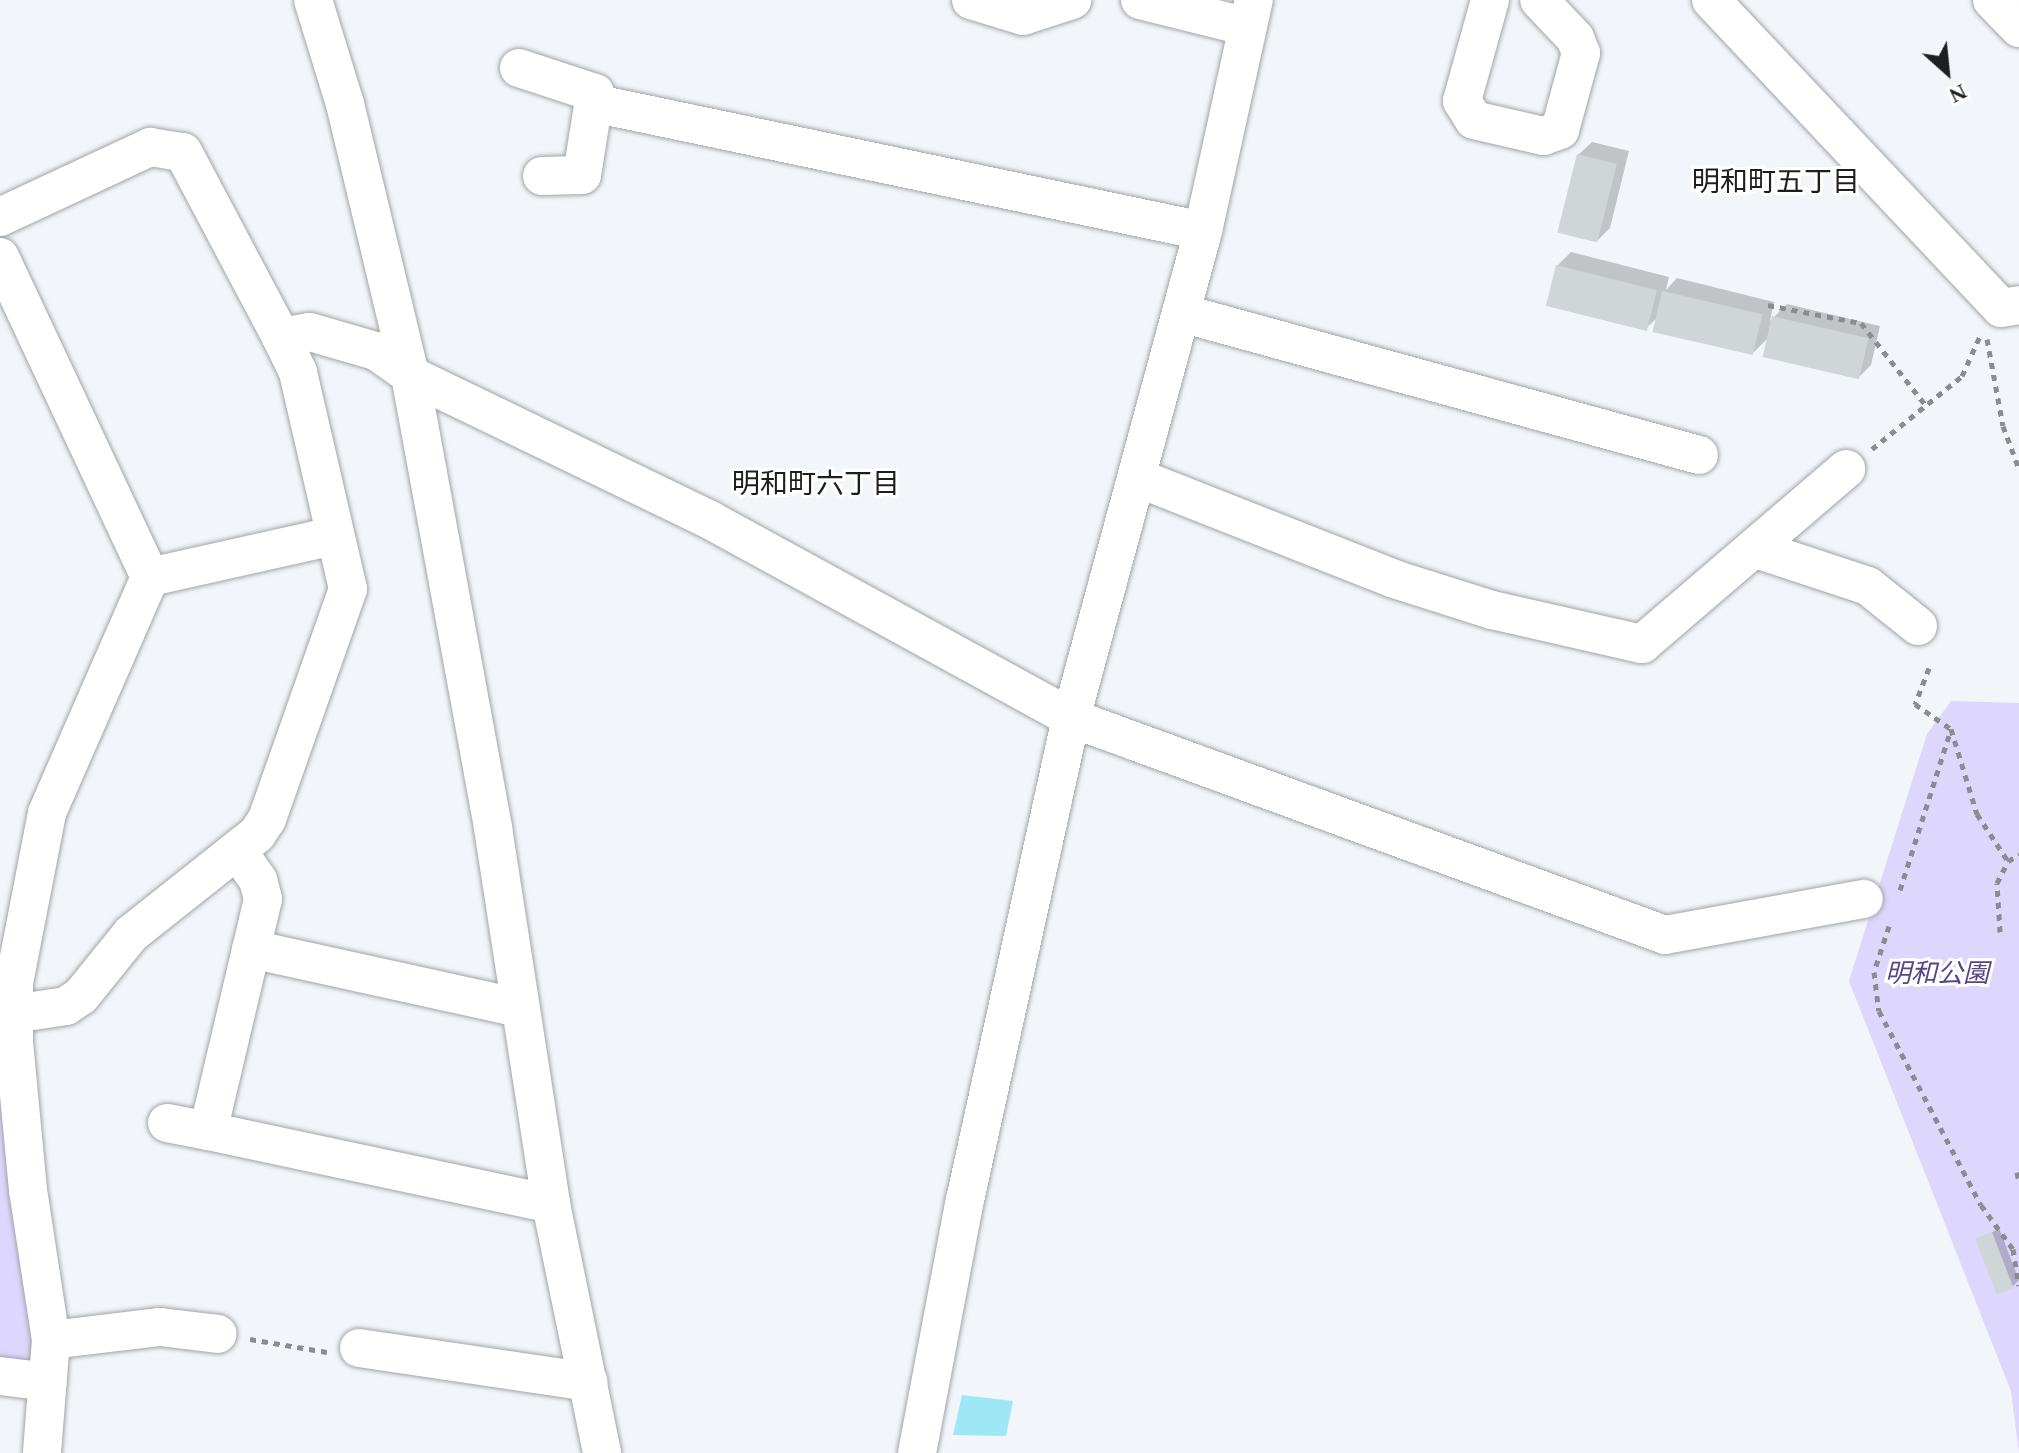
<!DOCTYPE html>
<html>
<head>
<meta charset="utf-8">
<style>
	body { margin:0 }
	#map { position:relative; width:2019px; height:1453px; overflow:hidden; background:#f2f5f9; font-family:"Times New Roman","Noto Sans JP",serif }
	div>[style] { position:absolute }
	.green>* { inset:0; background:#ddd6fd }
	.water>* { inset:0; background:#9de8f4 }
	.shadow>* { inset:0; background:#0003 }
	.building>* { inset:0; background:#d0d5d7; transform-origin:0 0 }
	.path>* { height:5px; margin-top:-2.5px; transform-origin:0; background:repeating-linear-gradient(90deg,#8a8c8e 0 6px,transparent 0 12px) }
	.roads { filter:drop-shadow(0 0 2px #a1a4a8) drop-shadow(0 0 2px #a1a4a8) }
	.minor>* { height:38px; margin:-19px; padding:0 19px; transform-origin:19px; border-radius:19px; background:#fff }
	span { translate:-50% -50%; white-space:nowrap; text-align:center; line-height:1.15; -webkit-text-stroke:6px #fff; paint-order:stroke }
	.park-label { font-size:26px; color:#564587; font-style:italic }
	.neighbourhood-label { font-size:28px; color:#1d1e1f }
	.north { position:absolute; left:1907px; top:32px; width:80px; height:80px; -webkit-text-stroke:6px #fff; paint-order:stroke; rotate:153deg; font-size:22px; font-weight:700; line-height:32px; text-align:center; color:#1d1e1f }
	.north::after { content:''; display:block; margin:auto; width:28px; height:36px; background:#1d1e1f; clip-path:polygon(50% 0,100% 100%,50% 72%,0 100%) }
</style>
</head>
<body>
<div id="map">
	<div class="green">
		<div style="clip-path:polygon(1951px 701px,2019px 703px,2019px 1453px,2011px 1391px,1849px 981px,1927px 734px)"></div>
		<div style="clip-path:polygon(0 1068px,51px 1340px,24px 1366px,0 1363px)"></div>
	</div>
	<div class="water">
		<div style="clip-path:polygon(962px 1395px,1013px 1401px,1006px 1436px,953px 1435px)"></div>
	</div>
	<div class="shadow">
		<div style="clip-path:polygon(1592px 142px,1629px 151px,1610px 228px,1597px 241px,1578px 155px)"></div>
		<div style="clip-path:polygon(1571px 252px,1669px 277px,1666px 290px,1677px 278px,1774px 302px,1770px 321px,1787px 304px,1880px 326px,1871px 365px,1858px 378px,1768px 338px,1752px 354px,1657px 318px,1645px 329px,1557px 266px)"></div>
		<div style="clip-path:polygon(1999px 1228px,2019px 1280px,2013px 1286px,1978px 1241px)"></div>
	</div>
	<div class="building">
		<div style="left:1577px;top:154px;width:41px;height:81px;rotate:14deg"></div>
		<div style="left:1556px;top:265px;width:104px;height:42px;rotate:14deg"></div>
		<div style="left:1662px;top:291px;width:103px;height:42px;rotate:13deg"></div>
		<div style="left:1772px;top:316px;width:99px;height:42px;rotate:13deg"></div>
		<div style="left:1992px;top:1232px;width:60px;height:18px;rotate:69deg"></div>
	</div>
	<div class="path">
		<div style="left:1768px;top:305px;width:95px;rotate:11deg"></div>
		<div style="left:1861px;top:323px;width:107px;rotate:51.8deg"></div>
		<div style="left:1987px;top:339px;width:88px;rotate:79.6deg"></div>
		<div style="left:2003px;top:426px;width:46px;rotate:69.6deg"></div>
		<div style="left:1872px;top:449px;width:116px;rotate:-39deg"></div>
		<div style="left:1962px;top:376px;width:46px;rotate:-65.7deg"></div>
		<div style="left:1929px;top:668px;width:39px;rotate:111deg"></div>
		<div style="left:1915px;top:704px;width:44px;rotate:34.8deg"></div>
		<div style="left:1951px;top:729px;width:89px;rotate:73deg"></div>
		<div style="left:1977px;top:814px;width:56px;rotate:56.6deg"></div>
		<div style="left:1900px;top:890px;width:169px;rotate:-72.4deg"></div>
		<div style="left:1889px;top:926px;width:48px;rotate:108.1deg"></div>
		<div style="left:1874px;top:972px;width:39px;rotate:83deg"></div>
		<div style="left:1879px;top:1011px;width:219px;rotate:62.3deg"></div>
		<div style="left:1981px;top:1205px;width:54px;rotate:54deg"></div>
		<div style="left:2013px;top:1249px;width:37px;rotate:81deg"></div>
		<div style="left:2000px;top:932px;width:49px;rotate:-93.5deg"></div>
		<div style="left:1997px;top:883px;width:25px;rotate:-63deg"></div>
		<div style="left:2008px;top:861px;width:13px;rotate:-29deg"></div>
		<div style="left:2017px;top:1172px;width:10px;rotate:79deg"></div>
		<div style="left:250px;top:1339px;width:78px;rotate:9.6deg"></div>
	</div>
	<div class="roads">
		<div class="minor">
			<div style="left:313px;top:0;width:109px;rotate:72.9deg"></div>
			<div style="left:345px;top:104px;width:279px;rotate:76.5deg"></div>
			<div style="left:410px;top:375px;width:461px;rotate:79.6deg"></div>
			<div style="left:493px;top:828px;width:380px;rotate:81.2deg"></div>
			<div style="left:551px;top:1204px;width:254px;rotate:78.4deg"></div>
			<div style="left:971px;top:0;width:54px;rotate:17.1deg"></div>
			<div style="left:1023px;top:16px;width:52px;rotate:-18.1deg"></div>
			<div style="left:1140px;top:0;width:111px;rotate:14deg"></div>
			<div style="left:1490px;top:0;width:105px;rotate:105.5deg"></div>
			<div style="left:1462px;top:101px;width:22px;rotate:58deg"></div>
			<div style="left:1474px;top:120px;width:71px;rotate:13.1deg"></div>
			<div style="left:1543px;top:136px;width:18px;rotate:-19deg"></div>
			<div style="left:1560px;top:130px;width:80px;rotate:-74.7deg"></div>
			<div style="left:1581px;top:53px;width:16px;rotate:-112deg"></div>
			<div style="left:1575px;top:38px;width:52px;rotate:-133.5deg"></div>
			<div style="left:1711px;top:0;width:423px;rotate:46.7deg"></div>
			<div style="left:2001px;top:308px;width:18px;rotate:-9deg"></div>
			<div style="left:1992px;top:0;width:39px;rotate:46deg"></div>
			<div style="left:519px;top:68px;width:80px;rotate:18.2deg"></div>
			<div style="left:595px;top:93px;width:83px;rotate:99deg"></div>
			<div style="left:582px;top:175px;width:40px;rotate:178.6deg"></div>
			<div style="left:593px;top:103px;width:623px;rotate:11.85deg"></div>
			<div style="left:0;top:217px;width:166px;rotate:-25deg"></div>
			<div style="left:150px;top:147px;width:33px;rotate:9deg"></div>
			<div style="left:183px;top:152px;width:209px;rotate:62.1deg"></div>
			<div style="left:281px;top:337px;width:29px;rotate:-10deg"></div>
			<div style="left:310px;top:332px;width:69px;rotate:16.1deg"></div>
			<div style="left:376px;top:351px;width:42px;rotate:35.2deg"></div>
			<div style="left:410px;top:375px;width:333px;rotate:25.8deg"></div>
			<div style="left:710px;top:520px;width:412px;rotate:28.7deg"></div>
			<div style="left:1071px;top:718px;width:632px;rotate:20.07deg"></div>
			<div style="left:1665px;top:935px;width:202px;rotate:-10.3deg"></div>
			<div style="left:0;top:257px;width:353px;rotate:64.9deg"></div>
			<div style="left:150px;top:577px;width:257px;rotate:113.6deg"></div>
			<div style="left:47px;top:813px;width:173px;rotate:101deg"></div>
			<div style="left:14px;top:983px;width:59px;rotate:90deg"></div>
			<div style="left:14px;top:1042px;width:149px;rotate:84.6deg"></div>
			<div style="left:28px;top:1190px;width:152px;rotate:81.3deg"></div>
			<div style="left:51px;top:1340px;width:113px;rotate:94.6deg"></div>
			<div style="left:1181px;top:313px;width:537px;rotate:15.33deg"></div>
			<div style="left:1138px;top:478px;width:275px;rotate:21.5deg"></div>
			<div style="left:1394px;top:579px;width:103px;rotate:17.6deg"></div>
			<div style="left:1492px;top:610px;width:154px;rotate:12.8deg"></div>
			<div style="left:1642px;top:644px;width:269px;rotate:-40.6deg"></div>
			<div style="left:1756px;top:549px;width:118px;rotate:18.3deg"></div>
			<div style="left:1868px;top:586px;width:64px;rotate:38.7deg"></div>
			<div style="left:150px;top:577px;width:188px;rotate:-12.6deg"></div>
			<div style="left:237px;top:850px;width:37px;rotate:55deg"></div>
			<div style="left:258px;top:880px;width:20px;rotate:75deg"></div>
			<div style="left:263px;top:899px;width:238px;rotate:103.3deg"></div>
			<div style="left:208px;top:1131px;width:351px;rotate:12deg"></div>
			<div style="left:251px;top:949px;width:274px;rotate:12.4deg"></div>
			<div style="left:13px;top:1014px;width:54px;rotate:-8.6deg"></div>
			<div style="left:66px;top:1006px;width:18px;rotate:-34deg"></div>
			<div style="left:81px;top:996px;width:80px;rotate:-51.1deg"></div>
			<div style="left:131px;top:934px;width:161px;rotate:-38.4deg"></div>
			<div style="left:257px;top:834px;width:18px;rotate:-56deg"></div>
			<div style="left:267px;top:819px;width:244px;rotate:-70.6deg"></div>
			<div style="left:348px;top:589px;width:223px;rotate:-103deg"></div>
			<div style="left:298px;top:372px;width:39px;rotate:-116deg"></div>
			<div style="left:167px;top:1123px;width:42px;rotate:11deg"></div>
			<div style="left:51px;top:1340px;width:110px;rotate:-6.8deg"></div>
			<div style="left:160px;top:1327px;width:58px;rotate:6.9deg"></div>
			<div style="left:359px;top:1348px;width:232px;rotate:8.4deg"></div>
			<div style="left:0;top:1376px;width:48px;rotate:7.1deg"></div>
			<div style="left:917px;top:1453px;width:258px;rotate:-79.3deg"></div>
			<div style="left:965px;top:1200px;width:494px;rotate:-77.6deg"></div>
			<div style="left:1071px;top:718px;width:505px;rotate:-74.83deg"></div>
			<div style="left:1203px;top:231px;width:237px;rotate:-77.6deg"></div>
		</div>
	</div>
	<div class="park-label">
		<span style="left:1937px;top:974px">明和公園</span>
	</div>
	<div class="neighbourhood-label">
		<span style="left:1776px;top:182px">明和町五丁目</span>
		<span style="left:816px;top:484px">明和町六丁目</span>
	</div>
	<div class="north">N</div>
</div>
</body>
</html>
